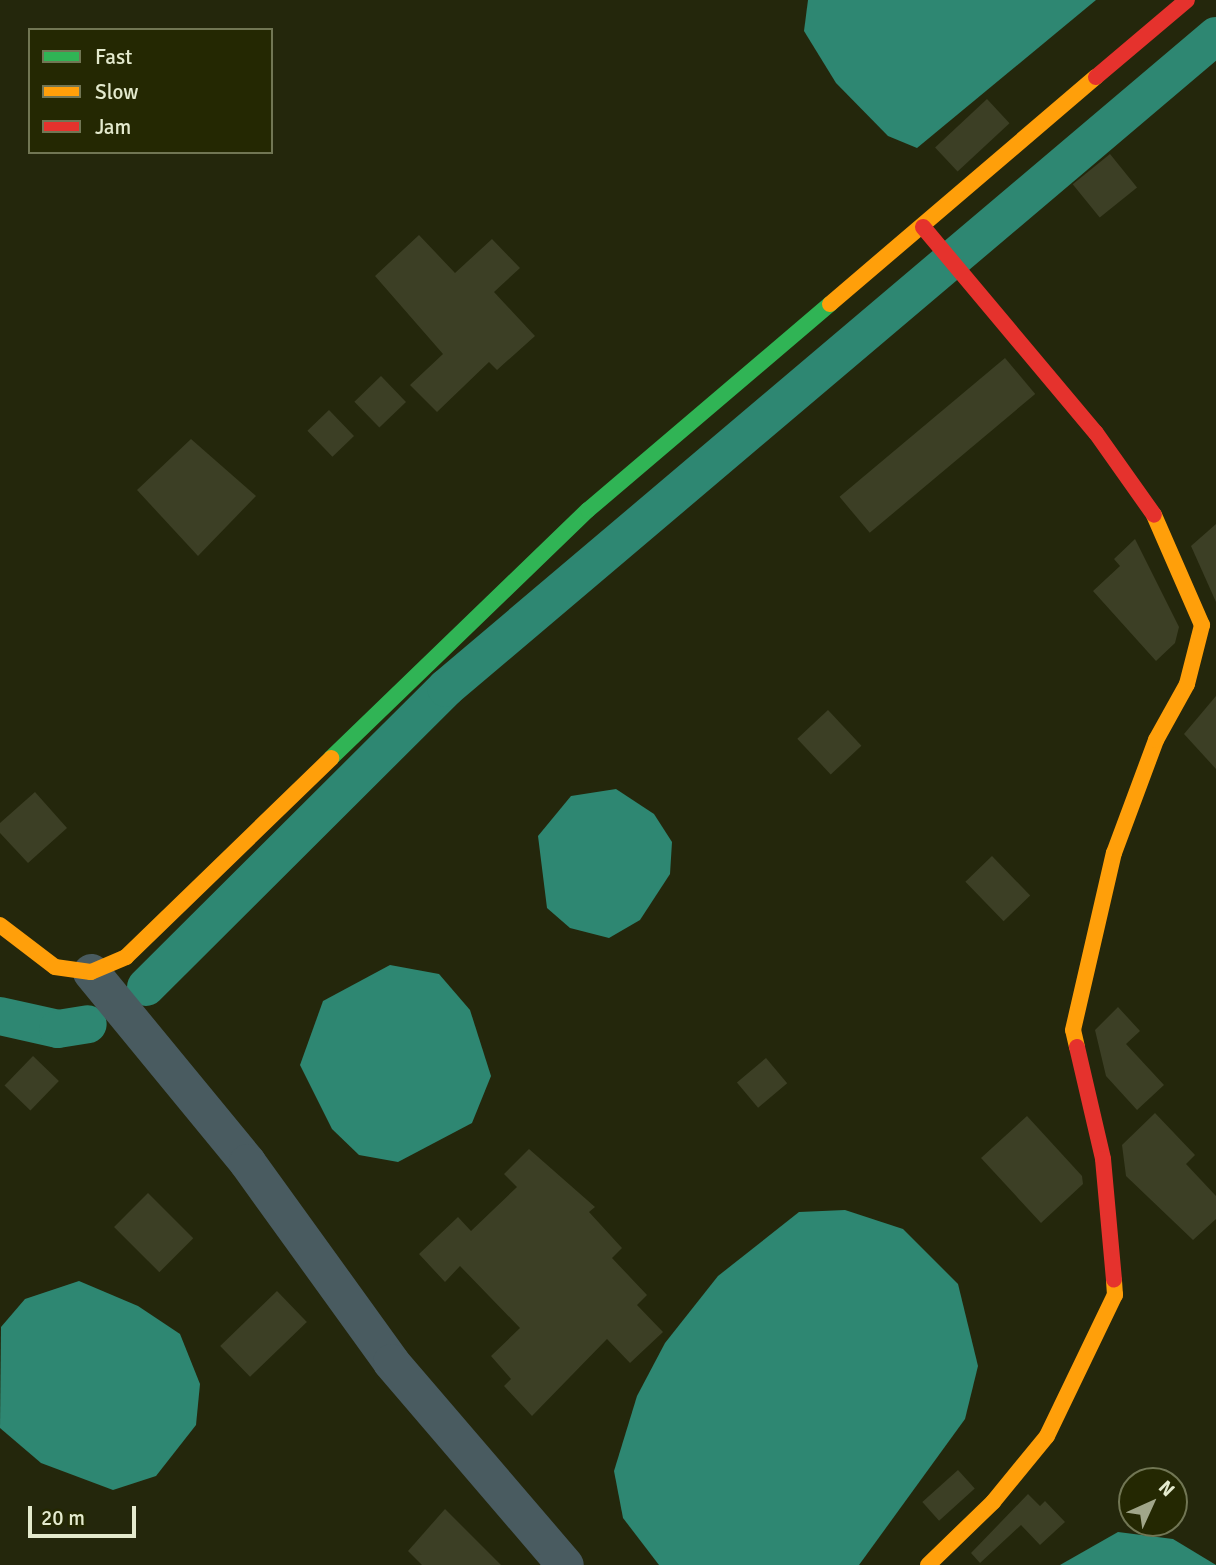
<!DOCTYPE html>
<html>
<head>
<meta charset="utf-8">
<style>
	body { margin:0 }
	#map { position:relative; width:1216px; height:1565px; overflow:hidden; background:#24270c; font-family:Signika,sans-serif }
	div>[style] { position:absolute }
	.water>* { inset:0; background:#2e8772 }
	.canal>* { height:38px; margin:-19px; padding:0 19px; transform-origin:19px; border-radius:19px; background:#2e8772 }
	.building>* { inset:0; background:#3c3f25; transform-origin:0 0 }
	.street>* { height:37px; margin:-18.5px; padding:0 18.5px; transform-origin:18.5px; border-radius:18.5px; background:#495b60 }
	.fast>* { height:16px; margin:-8px; padding:0 8px; transform-origin:8px; border-radius:8px; background:#30b455 }
	.slow>* { height:16px; margin:-8px; padding:0 8px; transform-origin:8px; border-radius:8px; background:#ff9f0a }
	.jam>* { height:16px; margin:-8px; padding:0 8px; transform-origin:8px; border-radius:8px; background:#e5322d }
	span { translate:-50% -50%; white-space:nowrap; text-align:center; line-height:1.15; -webkit-text-stroke:7px #242802; paint-order:stroke }
	.legend { position:absolute; left:28px; top:28px; width:245px; height:126px; box-sizing:border-box; background:#242802; border:2px solid #717654; margin:0; padding:9px 12px; list-style:none; font-size:21px; color:#e4eace }
	.legend li { display:flex; align-items:center; gap:14px; height:35px }
	.legend b { width:35px; border:2px solid #717654 }
	.north { position:absolute; left:1118px; top:1467px; width:70px; height:70px; box-sizing:border-box; background:#242802; border:2px solid #717654; border-radius:50%; rotate:45deg; font-size:19px; font-weight:700; line-height:28px; text-align:center; color:#e4eace }
	.north::after { content:''; display:block; margin:auto; width:24px; height:32px; background:#a1a68a; clip-path:polygon(50% 0,100% 100%,50% 72%,0 100%) }
	.scale { position:absolute; left:28px; top:1506px; width:108px; height:32px; box-sizing:border-box; border:4px solid #e4eace; border-top:0; padding-left:9px; font-size:21px; line-height:24px; white-space:nowrap; color:#e4eace; -webkit-text-stroke:5px #242802; paint-order:stroke }
</style>
</head>
<body>
<div id="map">
	<div class="water">
		<div style="clip-path:polygon(808px 0,1096px 0,917px 148px,888px 136px,836px 83px,804px 31px)"></div>
		<div style="clip-path:polygon(616px 789px,654px 814px,672px 842px,670px 874px,640px 920px,609px 938px,570px 928px,547px 908px,538px 836px,571px 796px)"></div>
		<div style="clip-path:polygon(390px 965px,439px 974px,470px 1010px,491px 1076px,472px 1123px,398px 1162px,359px 1155px,332px 1129px,300px 1065px,323px 1001px)"></div>
		<div style="clip-path:polygon(845px 1210px,903px 1229px,958px 1284px,978px 1366px,965px 1419px,859px 1565px,659px 1565px,623px 1518px,614px 1471px,637px 1396px,665px 1343px,718px 1276px,799px 1212px)"></div>
		<div style="clip-path:polygon(79px 1281px,138px 1306px,180px 1334px,200px 1384px,196px 1425px,156px 1476px,113px 1490px,41px 1463px,0 1428px,1px 1327px,25px 1299px)"></div>
		<div style="clip-path:polygon(1118px 1532px,1173px 1539px,1216px 1565px,1060px 1565px)"></div>
	</div>
	<div class="canal">
		<div style="left:146px;top:987px;width:424px;rotate:-44.9deg"></div>
		<div style="left:446px;top:688px;width:1009px;rotate:-40.26deg"></div>
		<div style="left:0;top:1016px;width:59px;rotate:12.6deg"></div>
		<div style="left:58px;top:1029px;width:30px;rotate:-9deg"></div>
	</div>
	<div class="building">
		<div style="left:987px;top:99px;width:33px;height:71px;rotate:47deg"></div>
		<div style="left:1110px;top:154px;width:43px;height:48px;rotate:51deg"></div>
		<div style="clip-path:polygon(419px 235px,455px 273px,492px 239px,520px 268px,494px 292px,535px 336px,497px 370px,489px 362px,437px 412px,410px 385px,443px 354px,375px 276px)"></div>
		<div style="left:1005px;top:358px;width:47px;height:216px;rotate:50deg"></div>
		<div style="left:381px;top:376px;width:36px;height:37px;rotate:46deg"></div>
		<div style="left:329px;top:410px;width:36px;height:30px;rotate:46deg"></div>
		<div style="clip-path:polygon(191px 439px,256px 496px,198px 556px,137px 490px)"></div>
		<div style="clip-path:polygon(1216px 524px,1216px 602px,1191px 546px)"></div>
		<div style="clip-path:polygon(1135px 539px,1179px 627px,1175px 643px,1156px 661px,1093px 591px,1120px 566px,1114px 559px)"></div>
		<div style="clip-path:polygon(1216px 696px,1216px 769px,1184px 734px)"></div>
		<div style="left:828px;top:710px;width:49px;height:42px;rotate:47deg"></div>
		<div style="clip-path:polygon(35px 792px,67px 828px,28px 863px,0 833px,0 823px)"></div>
		<div style="left:992px;top:856px;width:55px;height:37px;rotate:46deg"></div>
		<div style="clip-path:polygon(1118px 1007px,1140px 1031px,1126px 1044px,1164px 1085px,1137px 1110px,1106px 1076px,1095px 1030px)"></div>
		<div style="left:33px;top:1056px;width:36px;height:41px;rotate:44deg"></div>
		<div style="left:766px;top:1058px;width:33px;height:38px;rotate:50deg"></div>
		<div style="clip-path:polygon(1155px 1113px,1195px 1155px,1186px 1164px,1216px 1196px,1216px 1219px,1193px 1240px,1126px 1176px,1122px 1145px)"></div>
		<div style="clip-path:polygon(1027px 1116px,1082px 1176px,1083px 1184px,1041px 1223px,981px 1158px)"></div>
		<div style="clip-path:polygon(529px 1149px,595px 1207px,589px 1212px,622px 1248px,612px 1258px,647px 1295px,637px 1305px,663px 1332px,630px 1363px,607px 1339px,532px 1416px,504px 1386px,511px 1379px,491px 1356px,520px 1328px,460px 1266px,445px 1282px,419px 1254px,458px 1217px,471px 1231px,517px 1187px,504px 1174px)"></div>
		<div style="left:148px;top:1193px;width:64px;height:48px;rotate:45deg"></div>
		<div style="left:277px;top:1291px;width:43px;height:79px;rotate:46deg"></div>
		<div style="left:958px;top:1470px;width:25px;height:48px;rotate:48deg"></div>
		<div style="clip-path:polygon(1028px 1494px,1040px 1506px,1045px 1501px,1065px 1522px,1040px 1545px,1021px 1525px,980px 1563px,971px 1553px)"></div>
		<div style="clip-path:polygon(445px 1509px,501px 1565px,422px 1565px,408px 1551px)"></div>
	</div>
	<div class="street">
		<div style="left:91px;top:972px;width:246px;rotate:50.6deg"></div>
		<div style="left:247px;top:1162px;width:246px;rotate:54.2deg"></div>
		<div style="left:391px;top:1362px;width:267px;rotate:49.4deg"></div>
	</div>
	<div class="fast">
		<div style="left:331px;top:758px;width:357px;rotate:-44deg"></div>
		<div style="left:588px;top:510px;width:318px;rotate:-40.4deg"></div>
	</div>
	<div class="slow">
		<div style="left:830px;top:304px;width:350px;rotate:-40.5deg"></div>
		<div style="left:0;top:925px;width:69px;rotate:37.4deg"></div>
		<div style="left:55px;top:967px;width:36px;rotate:8deg"></div>
		<div style="left:91px;top:972px;width:38px;rotate:-23deg"></div>
		<div style="left:126px;top:957px;width:286px;rotate:-44.1deg"></div>
		<div style="left:1077px;top:1047px;width:17px;rotate:-103deg"></div>
		<div style="left:1073px;top:1030px;width:182px;rotate:-77deg"></div>
		<div style="left:1114px;top:853px;width:121px;rotate:-69.6deg"></div>
		<div style="left:1156px;top:740px;width:64px;rotate:-61deg"></div>
		<div style="left:1187px;top:684px;width:61px;rotate:-75.7deg"></div>
		<div style="left:1202px;top:625px;width:120px;rotate:-113.6deg"></div>
		<div style="left:928px;top:1565px;width:91px;rotate:-44.1deg"></div>
		<div style="left:993px;top:1502px;width:85px;rotate:-50.7deg"></div>
		<div style="left:1047px;top:1436px;width:157px;rotate:-64.3deg"></div>
		<div style="left:1115px;top:1295px;width:15px;rotate:-94deg"></div>
	</div>
	<div class="jam">
		<div style="left:1096px;top:77px;width:119px;rotate:-40.2deg"></div>
		<div style="left:923px;top:227px;width:269px;rotate:50deg"></div>
		<div style="left:1096px;top:433px;width:100px;rotate:54.7deg"></div>
		<div style="left:1077px;top:1047px;width:115px;rotate:76.9deg"></div>
		<div style="left:1103px;top:1159px;width:121px;rotate:84.8deg"></div>
	</div>
	<ul class="legend">
	<li><b style="height:9px;background:#30b455"></b>Fast</li>
	<li><b style="height:9px;background:#ff9f0a"></b>Slow</li>
	<li><b style="height:9px;background:#e5322d"></b>Jam</li>
	</ul>
	<div class="north">N</div>
	<div class="scale">20 m</div>
</div>
</body>
</html>
